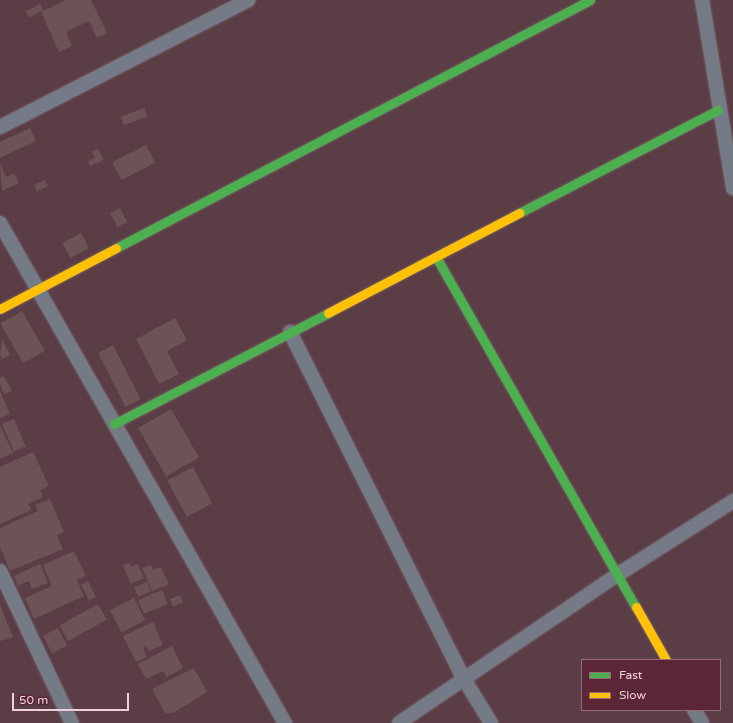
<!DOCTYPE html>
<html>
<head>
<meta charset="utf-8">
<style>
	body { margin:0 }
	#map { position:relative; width:733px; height:723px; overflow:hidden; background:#5a3d45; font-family:"Varela Round",sans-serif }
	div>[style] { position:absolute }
	.building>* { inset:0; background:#6c5356; transform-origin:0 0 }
	.roads { filter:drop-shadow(0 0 1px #765d63) drop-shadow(0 0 1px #765d63) }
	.street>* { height:14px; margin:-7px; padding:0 7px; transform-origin:7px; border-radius:7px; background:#747b86 }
	.fast>* { height:9px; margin:-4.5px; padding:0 4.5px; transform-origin:4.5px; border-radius:4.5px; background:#4caf50 }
	.slow>* { height:9px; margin:-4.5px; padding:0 4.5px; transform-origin:4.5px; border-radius:4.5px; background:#ffc107 }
	span { translate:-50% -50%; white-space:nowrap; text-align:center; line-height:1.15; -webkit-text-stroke:3px #5b2635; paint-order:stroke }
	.legend { position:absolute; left:581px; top:659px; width:140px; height:52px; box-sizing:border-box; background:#5b2635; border:1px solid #976a76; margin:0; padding:5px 7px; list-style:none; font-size:12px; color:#f2d0d7 }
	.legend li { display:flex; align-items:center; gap:8px; height:20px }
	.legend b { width:20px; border:1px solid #976a76 }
	.scale { position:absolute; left:12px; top:693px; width:117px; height:18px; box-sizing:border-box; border:2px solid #f2d0d7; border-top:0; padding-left:5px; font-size:12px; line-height:14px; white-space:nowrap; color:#f2d0d7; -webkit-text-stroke:3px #5b2635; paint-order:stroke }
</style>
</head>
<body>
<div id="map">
	<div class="building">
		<div style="clip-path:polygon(66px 0,91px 0,107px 33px,97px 38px,89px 21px,66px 32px,72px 46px,59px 52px,41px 12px)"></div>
		<div style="left:40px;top:4px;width:7px;height:16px;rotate:63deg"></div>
		<div style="left:144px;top:108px;width:9px;height:25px;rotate:69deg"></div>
		<div style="clip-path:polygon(30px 128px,36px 141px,0 158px,0 142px)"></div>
		<div style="left:146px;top:145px;width:20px;height:38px;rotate:63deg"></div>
		<div style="clip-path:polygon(98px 149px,104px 160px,90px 166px,88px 161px,95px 158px,92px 152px)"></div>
		<div style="clip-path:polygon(0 163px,6px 177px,14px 173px,19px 183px,2px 191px)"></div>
		<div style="clip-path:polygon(45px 180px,48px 186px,37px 192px,34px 185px)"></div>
		<div style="left:120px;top:208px;width:16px;height:11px;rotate:63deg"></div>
		<div style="left:81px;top:233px;width:17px;height:21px;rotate:62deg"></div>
		<div style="left:22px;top:311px;width:46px;height:25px;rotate:60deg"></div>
		<div style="clip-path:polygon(175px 318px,187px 340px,167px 351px,179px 374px,159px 384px,136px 339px)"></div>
		<div style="clip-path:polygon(2px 339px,10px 355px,2px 359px,0 355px)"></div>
		<div style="left:113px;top:345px;width:61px;height:17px;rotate:63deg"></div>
		<div style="clip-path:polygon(4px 376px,12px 391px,4px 394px,0 385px,0 378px)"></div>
		<div style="clip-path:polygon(0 391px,10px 414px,0 418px)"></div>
		<div style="left:171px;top:409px;width:56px;height:38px;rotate:60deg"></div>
		<div style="left:14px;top:419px;width:30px;height:13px;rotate:67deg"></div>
		<div style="clip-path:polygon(0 425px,13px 453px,0 459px)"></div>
		<div style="clip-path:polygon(33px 452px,49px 486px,40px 490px,43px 497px,28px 504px,31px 510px,0 524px,0 467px)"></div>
		<div style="left:193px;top:467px;width:41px;height:29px;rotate:62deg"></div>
		<div style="clip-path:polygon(50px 499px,64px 532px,57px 535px,63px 549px,10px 571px,0 547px,0 528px,38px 511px,35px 505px)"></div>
		<div style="clip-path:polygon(74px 551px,86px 576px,77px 580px,84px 596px,34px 619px,25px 598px,52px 586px,43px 565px)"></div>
		<div style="clip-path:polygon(130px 563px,131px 567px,138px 564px,144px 578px,131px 584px,123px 565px)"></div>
		<div style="clip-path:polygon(40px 564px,48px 583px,32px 589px,29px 581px,18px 586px,14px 576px)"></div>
		<div style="clip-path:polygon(151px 565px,153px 570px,161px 567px,169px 584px,152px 591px,142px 568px)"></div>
		<div style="left:88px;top:581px;width:18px;height:8px;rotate:63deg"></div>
		<div style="left:147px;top:582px;width:10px;height:14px;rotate:66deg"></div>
		<div style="left:162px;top:590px;width:15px;height:26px;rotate:67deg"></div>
		<div style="left:180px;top:595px;width:8px;height:11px;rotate:67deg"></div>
		<div style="left:134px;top:598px;width:25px;height:27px;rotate:63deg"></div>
		<div style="left:98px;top:604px;width:18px;height:44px;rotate:61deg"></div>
		<div style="clip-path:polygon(0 605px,13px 637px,0 641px)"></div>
		<div style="clip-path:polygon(153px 622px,163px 645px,149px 651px,146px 646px,143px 647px,147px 657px,136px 662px,123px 636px)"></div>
		<div style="left:58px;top:628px;width:20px;height:17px;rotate:63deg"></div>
		<div style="clip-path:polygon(172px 646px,183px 668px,167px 677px,163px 671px,146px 679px,138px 664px)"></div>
		<div style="clip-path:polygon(194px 668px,207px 692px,173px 713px,165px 713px,152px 689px)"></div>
	</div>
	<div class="roads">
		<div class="street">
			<div style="left:702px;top:0;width:191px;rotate:80.6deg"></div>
			<div style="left:0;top:127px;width:279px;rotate:-27.1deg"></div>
			<div style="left:0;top:223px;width:576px;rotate:60.32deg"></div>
			<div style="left:290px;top:332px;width:388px;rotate:63.4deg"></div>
			<div style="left:464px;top:679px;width:52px;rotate:58.5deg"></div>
			<div style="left:0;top:571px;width:168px;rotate:64.7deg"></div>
			<div style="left:694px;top:710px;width:15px;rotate:58deg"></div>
			<div style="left:399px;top:723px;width:263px;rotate:-34.2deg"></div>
			<div style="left:617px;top:575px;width:138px;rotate:-32.5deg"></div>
		</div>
		<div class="fast">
			<div style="left:519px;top:213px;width:224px;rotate:-27.4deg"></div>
			<div style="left:116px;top:248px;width:535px;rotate:-27.62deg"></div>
			<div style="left:436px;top:257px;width:403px;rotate:60.3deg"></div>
			<div style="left:114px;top:424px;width:241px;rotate:-27.4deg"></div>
		</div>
		<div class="slow">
			<div style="left:0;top:309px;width:131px;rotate:-27.7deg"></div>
			<div style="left:328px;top:313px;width:216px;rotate:-27.6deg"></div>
			<div style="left:636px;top:607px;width:61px;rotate:60.5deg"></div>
		</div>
	</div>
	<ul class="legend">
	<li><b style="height:5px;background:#4caf50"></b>Fast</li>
	<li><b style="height:5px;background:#ffc107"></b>Slow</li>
	</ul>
	<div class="scale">50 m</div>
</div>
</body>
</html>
